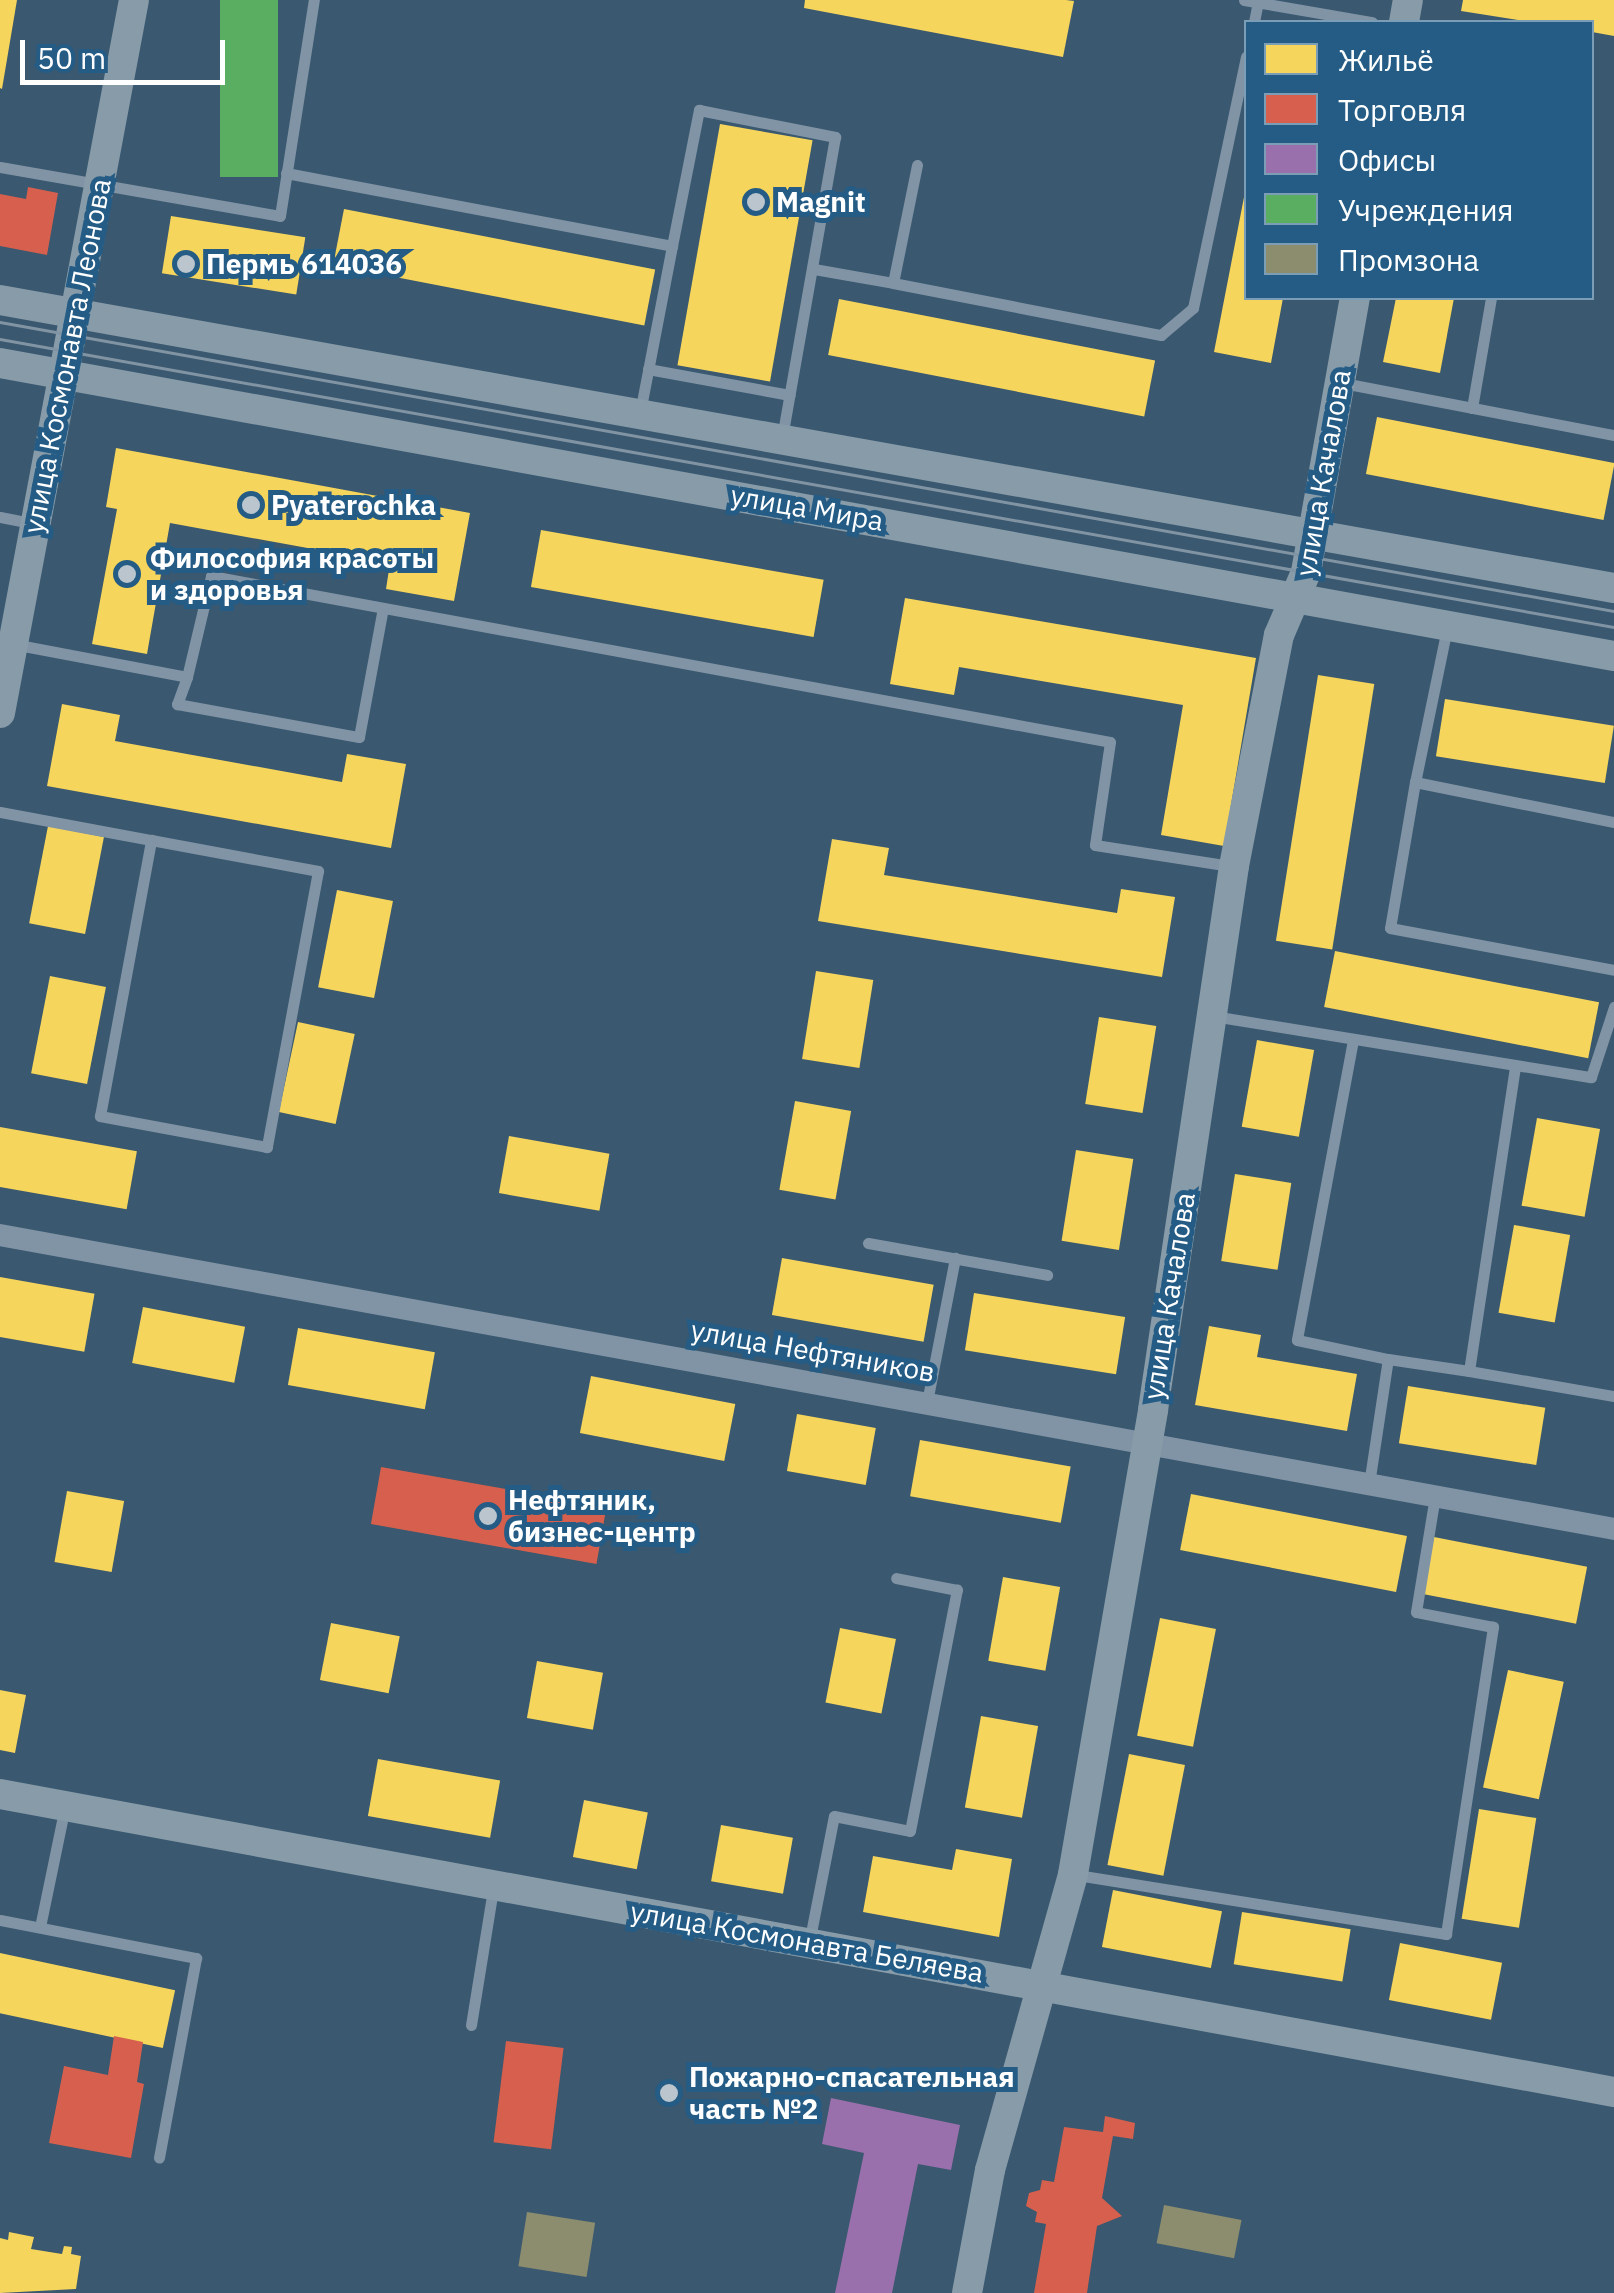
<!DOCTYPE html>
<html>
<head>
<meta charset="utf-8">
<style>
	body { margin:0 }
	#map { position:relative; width:1614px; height:2293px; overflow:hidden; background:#3a586f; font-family:"IBM Plex Sans",sans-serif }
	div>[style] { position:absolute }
	.homes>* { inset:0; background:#f6d55c; transform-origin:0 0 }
	.shops>* { inset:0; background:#d6604d; transform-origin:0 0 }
	.offices>* { inset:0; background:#9970ab }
	.public>* { inset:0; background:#5aae61; transform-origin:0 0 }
	.industry>* { inset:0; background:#8c8c6e; transform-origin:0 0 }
	.lane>* { height:11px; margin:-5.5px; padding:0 5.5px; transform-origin:5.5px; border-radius:5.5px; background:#8094a5 }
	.street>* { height:22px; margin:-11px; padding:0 11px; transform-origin:11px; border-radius:11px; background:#8094a5 }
	.secondary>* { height:30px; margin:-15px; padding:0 15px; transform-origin:15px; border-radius:15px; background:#879ba9 }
	.tram>* { height:2.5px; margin:-1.25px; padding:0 1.25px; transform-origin:1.25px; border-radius:1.25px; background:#8194a4 }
	.dots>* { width:28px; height:28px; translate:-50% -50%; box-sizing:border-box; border:5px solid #245c85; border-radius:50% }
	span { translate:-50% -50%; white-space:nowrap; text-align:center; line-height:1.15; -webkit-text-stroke:10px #245c85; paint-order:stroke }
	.poi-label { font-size:28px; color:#fff; font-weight:700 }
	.left { translate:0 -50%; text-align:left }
	.street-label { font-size:28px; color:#fff }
	.legend { position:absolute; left:1244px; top:20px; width:350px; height:280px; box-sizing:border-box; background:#245c85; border:2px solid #7c9db6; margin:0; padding:12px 18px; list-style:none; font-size:30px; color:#fff }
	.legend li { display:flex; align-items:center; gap:20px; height:50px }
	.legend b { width:50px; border:2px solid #7c9db6 }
	.scale { position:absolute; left:20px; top:40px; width:205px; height:45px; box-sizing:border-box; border:5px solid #fff; border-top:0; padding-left:12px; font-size:30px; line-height:35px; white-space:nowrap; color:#fff; -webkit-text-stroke:8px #245c85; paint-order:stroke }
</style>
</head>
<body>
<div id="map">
	<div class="homes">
		<div style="clip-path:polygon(0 0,17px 0,2px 89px,0 88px)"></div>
		<div style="clip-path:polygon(805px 0,1066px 0,1074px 1px,1063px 57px,804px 8px)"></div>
		<div style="clip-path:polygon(1463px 0,1614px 0,1614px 36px,1592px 32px,1592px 22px,1531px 22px,1461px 11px)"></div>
		<div style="left:720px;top:124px;width:94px;height:245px;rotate:10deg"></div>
		<div style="clip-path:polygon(1245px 192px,1246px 298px,1283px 298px,1271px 363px,1214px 352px)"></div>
		<div style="left:344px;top:209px;width:317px;height:57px;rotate:11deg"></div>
		<div style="left:171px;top:216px;width:136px;height:58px;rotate:9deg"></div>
		<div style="clip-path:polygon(1396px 298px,1454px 298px,1440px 373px,1383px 362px)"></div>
		<div style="left:839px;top:299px;width:322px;height:57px;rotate:11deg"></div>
		<div style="left:1377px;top:417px;width:242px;height:58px;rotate:11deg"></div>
		<div style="clip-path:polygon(116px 448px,470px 513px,454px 601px,386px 589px,390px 563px,170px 523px,147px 654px,92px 644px,117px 509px,106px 507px)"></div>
		<div style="left:541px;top:530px;width:287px;height:58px;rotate:10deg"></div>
		<div style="clip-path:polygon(905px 598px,1256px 658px,1224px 846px,1161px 835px,1183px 705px,959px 667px,954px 695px,890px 684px)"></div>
		<div style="left:1318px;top:675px;width:57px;height:269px;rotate:9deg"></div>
		<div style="left:1445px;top:699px;width:171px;height:58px;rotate:9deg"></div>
		<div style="clip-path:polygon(62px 704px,120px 715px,115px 741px,342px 782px,347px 754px,406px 764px,391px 848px,47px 786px)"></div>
		<div style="left:48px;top:826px;width:57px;height:99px;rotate:11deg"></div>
		<div style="clip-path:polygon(832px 839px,889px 848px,884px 875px,1117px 913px,1121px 889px,1175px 897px,1162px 977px,818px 921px)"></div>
		<div style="left:337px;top:890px;width:57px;height:99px;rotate:11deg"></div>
		<div style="left:1335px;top:951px;width:269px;height:57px;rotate:11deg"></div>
		<div style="left:816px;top:971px;width:58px;height:89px;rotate:9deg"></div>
		<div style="left:50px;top:976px;width:57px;height:99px;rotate:11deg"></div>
		<div style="left:1099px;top:1017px;width:58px;height:88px;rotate:9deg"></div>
		<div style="left:298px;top:1022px;width:58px;height:92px;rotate:12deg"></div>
		<div style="left:1257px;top:1040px;width:58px;height:88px;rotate:10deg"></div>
		<div style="left:795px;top:1101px;width:57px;height:90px;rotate:10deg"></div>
		<div style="left:1537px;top:1118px;width:64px;height:89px;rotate:10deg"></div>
		<div style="left:0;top:1127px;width:139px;height:59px;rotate:10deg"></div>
		<div style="left:509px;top:1136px;width:102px;height:58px;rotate:10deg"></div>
		<div style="left:1076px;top:1150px;width:58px;height:92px;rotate:9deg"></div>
		<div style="left:1235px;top:1174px;width:57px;height:88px;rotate:9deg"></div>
		<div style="left:1514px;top:1225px;width:57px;height:89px;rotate:10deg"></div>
		<div style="left:782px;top:1258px;width:154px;height:58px;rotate:10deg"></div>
		<div style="left:0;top:1277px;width:96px;height:59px;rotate:10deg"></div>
		<div style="left:974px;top:1293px;width:153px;height:58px;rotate:9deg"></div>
		<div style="left:143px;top:1307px;width:104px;height:57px;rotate:11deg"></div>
		<div style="clip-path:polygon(1209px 1326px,1261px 1335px,1257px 1357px,1357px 1374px,1347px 1431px,1195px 1405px)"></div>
		<div style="left:298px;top:1328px;width:139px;height:58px;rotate:10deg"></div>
		<div style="left:591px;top:1376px;width:147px;height:58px;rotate:11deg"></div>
		<div style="left:1408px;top:1386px;width:139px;height:58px;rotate:9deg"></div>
		<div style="left:797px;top:1414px;width:80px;height:58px;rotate:10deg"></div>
		<div style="left:920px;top:1440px;width:153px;height:57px;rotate:10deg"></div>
		<div style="left:67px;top:1491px;width:58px;height:72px;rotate:10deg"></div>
		<div style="left:1191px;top:1494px;width:220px;height:57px;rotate:11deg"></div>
		<div style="left:1434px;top:1537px;width:156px;height:58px;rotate:11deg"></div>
		<div style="left:1003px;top:1577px;width:58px;height:85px;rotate:10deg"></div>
		<div style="left:1160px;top:1618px;width:57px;height:120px;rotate:11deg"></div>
		<div style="left:331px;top:1623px;width:70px;height:58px;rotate:11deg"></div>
		<div style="left:840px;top:1628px;width:57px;height:76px;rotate:11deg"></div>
		<div style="left:537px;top:1661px;width:67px;height:58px;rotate:10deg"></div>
		<div style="left:1508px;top:1670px;width:57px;height:120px;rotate:12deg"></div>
		<div style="clip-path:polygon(0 1690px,26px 1695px,15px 1753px,0 1750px)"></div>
		<div style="left:981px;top:1716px;width:58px;height:93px;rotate:10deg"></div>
		<div style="left:1129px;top:1754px;width:57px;height:113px;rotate:11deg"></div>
		<div style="left:378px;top:1759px;width:124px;height:58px;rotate:10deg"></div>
		<div style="left:584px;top:1800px;width:65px;height:58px;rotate:11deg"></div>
		<div style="left:1479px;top:1809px;width:58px;height:111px;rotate:9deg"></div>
		<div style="left:721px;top:1825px;width:73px;height:57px;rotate:10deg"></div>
		<div style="clip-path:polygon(956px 1849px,1012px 1859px,999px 1937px,863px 1912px,873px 1856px,952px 1870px)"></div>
		<div style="left:1113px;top:1890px;width:111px;height:58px;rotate:11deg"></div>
		<div style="left:1242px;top:1912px;width:110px;height:53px;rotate:9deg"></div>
		<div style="left:1400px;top:1943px;width:104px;height:58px;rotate:11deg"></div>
		<div style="left:0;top:1953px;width:179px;height:59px;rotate:12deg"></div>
		<div style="clip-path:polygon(9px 2232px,34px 2237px,31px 2249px,62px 2254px,64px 2246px,72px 2247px,71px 2254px,81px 2256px,76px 2289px,0 2293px,0 2238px,8px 2240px)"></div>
	</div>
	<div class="shops">
		<div style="clip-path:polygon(28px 187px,58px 193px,47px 255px,0 246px,0 194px,26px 199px)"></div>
		<div style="left:381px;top:1467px;width:229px;height:58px;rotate:10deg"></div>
		<div style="clip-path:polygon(114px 2036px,143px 2042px,137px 2082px,144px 2084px,131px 2158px,49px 2143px,64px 2066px,108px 2075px)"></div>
		<div style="left:506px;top:2041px;width:58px;height:102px;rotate:7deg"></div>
		<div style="clip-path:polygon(1105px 2116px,1135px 2123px,1133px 2139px,1113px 2136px,1102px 2198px,1122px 2216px,1097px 2226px,1087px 2293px,1034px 2293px,1046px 2224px,1035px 2222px,1037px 2212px,1026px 2206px,1029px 2193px,1040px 2190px,1042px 2180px,1054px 2182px,1064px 2127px,1103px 2132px)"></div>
	</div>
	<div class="offices">
		<div style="clip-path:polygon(831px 2098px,960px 2125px,951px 2170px,918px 2164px,892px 2293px,835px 2293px,864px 2153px,822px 2144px)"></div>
	</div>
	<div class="public">
		<div style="left:220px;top:0;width:58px;height:177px"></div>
	</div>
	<div class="industry">
		<div style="left:1164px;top:2205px;width:79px;height:39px;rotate:11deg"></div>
		<div style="left:527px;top:2212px;width:69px;height:55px;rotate:9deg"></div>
	</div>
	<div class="lane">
		<div style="left:1244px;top:0;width:130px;rotate:9.8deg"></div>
		<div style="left:1254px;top:22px;width:20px;rotate:-79deg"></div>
		<div style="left:917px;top:165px;width:120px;rotate:101.5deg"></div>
		<div style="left:893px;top:283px;width:273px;rotate:11deg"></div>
		<div style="left:1161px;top:335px;width:42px;rotate:-40.2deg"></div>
		<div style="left:1193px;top:308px;width:257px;rotate:-78.1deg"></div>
		<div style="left:0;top:167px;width:284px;rotate:9.9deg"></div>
		<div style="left:280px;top:216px;width:219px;rotate:-81.1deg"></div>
		<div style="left:286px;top:173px;width:393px;rotate:10.7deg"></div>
		<div style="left:672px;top:246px;width:169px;rotate:100.9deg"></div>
		<div style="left:672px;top:246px;width:139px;rotate:-78.8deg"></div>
		<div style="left:699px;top:110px;width:139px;rotate:11.2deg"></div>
		<div style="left:835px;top:137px;width:305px;rotate:100deg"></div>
		<div style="left:814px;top:269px;width:80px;rotate:10deg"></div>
		<div style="left:648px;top:369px;width:144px;rotate:10.4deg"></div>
		<div style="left:1343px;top:383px;width:276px;rotate:10.9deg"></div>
		<div style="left:1472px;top:408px;width:112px;rotate:-80.2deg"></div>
		<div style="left:0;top:517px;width:36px;rotate:11deg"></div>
		<div style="left:1447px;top:628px;width:157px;rotate:101.7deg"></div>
		<div style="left:1415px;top:782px;width:203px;rotate:11.4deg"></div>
		<div style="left:13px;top:644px;width:177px;rotate:10.7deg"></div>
		<div style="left:187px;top:677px;width:104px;rotate:-76.6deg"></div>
		<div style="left:211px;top:576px;width:914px;rotate:10.46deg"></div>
		<div style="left:1110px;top:742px;width:104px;rotate:98.3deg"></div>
		<div style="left:1095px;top:845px;width:137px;rotate:8.8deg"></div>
		<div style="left:187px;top:677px;width:29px;rotate:110deg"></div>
		<div style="left:177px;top:704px;width:185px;rotate:10.3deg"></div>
		<div style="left:359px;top:737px;width:131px;rotate:-79.5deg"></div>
		<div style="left:1415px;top:782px;width:148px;rotate:99.7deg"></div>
		<div style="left:1390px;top:928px;width:228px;rotate:10.6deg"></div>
		<div style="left:0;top:812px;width:154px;rotate:10.5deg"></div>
		<div style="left:151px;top:840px;width:170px;rotate:10.5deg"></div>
		<div style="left:318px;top:871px;width:281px;rotate:100.5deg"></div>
		<div style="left:267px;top:1147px;width:170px;rotate:-169.5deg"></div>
		<div style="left:100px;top:1116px;width:281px;rotate:-79.5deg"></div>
		<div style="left:1213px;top:1016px;width:383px;rotate:9.2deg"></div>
		<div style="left:1591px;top:1077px;width:74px;rotate:-71.8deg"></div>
		<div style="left:1353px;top:1040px;width:305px;rotate:100.6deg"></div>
		<div style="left:1297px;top:1340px;width:93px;rotate:11.8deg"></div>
		<div style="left:868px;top:1243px;width:182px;rotate:10.1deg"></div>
		<div style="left:1469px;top:1371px;width:147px;rotate:9.8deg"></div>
		<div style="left:927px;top:1402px;width:147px;rotate:-79deg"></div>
		<div style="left:1369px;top:1484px;width:126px;rotate:-81.4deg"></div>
		<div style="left:1388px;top:1359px;width:82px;rotate:8.4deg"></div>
		<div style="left:1469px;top:1371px;width:307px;rotate:-81.4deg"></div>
		<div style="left:1077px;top:1875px;width:374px;rotate:9.1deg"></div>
		<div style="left:1446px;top:1934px;width:311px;rotate:-81.3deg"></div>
		<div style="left:1493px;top:1627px;width:78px;rotate:-169deg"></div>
		<div style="left:1416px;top:1612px;width:118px;rotate:-80.7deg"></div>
		<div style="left:0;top:1920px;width:200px;rotate:11deg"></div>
		<div style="left:196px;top:1958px;width:203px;rotate:100.5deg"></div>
		<div style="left:40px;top:1927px;width:124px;rotate:-78.3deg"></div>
		<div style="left:809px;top:1943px;width:129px;rotate:-78.9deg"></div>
		<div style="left:834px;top:1816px;width:77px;rotate:11.2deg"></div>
		<div style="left:910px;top:1831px;width:246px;rotate:-79deg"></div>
		<div style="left:957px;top:1590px;width:62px;rotate:-168.9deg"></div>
		<div style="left:471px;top:2025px;width:138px;rotate:-80.8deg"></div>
	</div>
	<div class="street">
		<div style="left:0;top:1235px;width:1641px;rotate:10.32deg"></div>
	</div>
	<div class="secondary">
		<div style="left:1404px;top:22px;width:22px;rotate:-80deg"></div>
		<div style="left:0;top:300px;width:1639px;rotate:10.12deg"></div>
		<div style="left:0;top:363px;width:1640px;rotate:10.29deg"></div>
		<div style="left:0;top:713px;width:725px;rotate:-79.36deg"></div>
		<div style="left:0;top:1794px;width:1641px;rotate:10.46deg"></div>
		<div style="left:967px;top:2293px;width:125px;rotate:-79.4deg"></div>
		<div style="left:990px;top:2170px;width:307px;rotate:-74.3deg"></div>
		<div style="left:1073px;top:1874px;width:471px;rotate:-80.2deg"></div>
		<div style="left:1153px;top:1410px;width:550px;rotate:-81.53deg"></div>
		<div style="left:1234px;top:866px;width:235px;rotate:-79deg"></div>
		<div style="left:1279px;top:635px;width:69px;rotate:-66.8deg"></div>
		<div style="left:1306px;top:572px;width:278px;rotate:-79.9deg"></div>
	</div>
	<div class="tram">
		<div style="left:0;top:322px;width:1640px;rotate:10.15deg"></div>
		<div style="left:0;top:339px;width:1639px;rotate:10.12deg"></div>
	</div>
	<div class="dots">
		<div style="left:756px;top:202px;background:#bac5cd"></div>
		<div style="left:186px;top:264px;background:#bac5cd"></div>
		<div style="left:251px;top:505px;background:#bac5cd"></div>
		<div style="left:127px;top:574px;background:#bac5cd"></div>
		<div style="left:488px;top:1516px;background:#bac5cd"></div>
		<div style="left:669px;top:2093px;background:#bac5cd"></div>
	</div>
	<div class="poi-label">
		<span class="left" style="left:776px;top:202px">Magnit</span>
		<span class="left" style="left:206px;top:264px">Пермь 614036</span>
		<span class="left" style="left:271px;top:505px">Pyaterochka</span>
		<span class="left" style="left:150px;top:574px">Философия красоты<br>и здоровья</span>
		<span class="left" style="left:508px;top:1516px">Нефтяник,<br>бизнес-центр</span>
		<span class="left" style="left:689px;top:2093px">Пожарно-спасательная<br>часть №2</span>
	</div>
	<div class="street-label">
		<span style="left:67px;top:356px;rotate:-79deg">улица Космонавта Леонова</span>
		<span style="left:1323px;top:473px;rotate:-80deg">улица Качалова</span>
		<span style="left:807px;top:508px;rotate:10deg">улица Мира</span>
		<span style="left:1169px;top:1296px;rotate:-81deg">улица Качалова</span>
		<span style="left:813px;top:1351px;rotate:10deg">улица Нефтяников</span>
		<span style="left:807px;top:1942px;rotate:10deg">улица Космонавта Беляева</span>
	</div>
	<ul class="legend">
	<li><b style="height:28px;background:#f6d55c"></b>Жильё</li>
	<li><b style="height:28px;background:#d6604d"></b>Торговля</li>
	<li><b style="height:28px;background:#9970ab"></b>Офисы</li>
	<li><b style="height:28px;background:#5aae61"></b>Учреждения</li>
	<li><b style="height:28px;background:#8c8c6e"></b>Промзона</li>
	</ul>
	<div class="scale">50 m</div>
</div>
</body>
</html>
